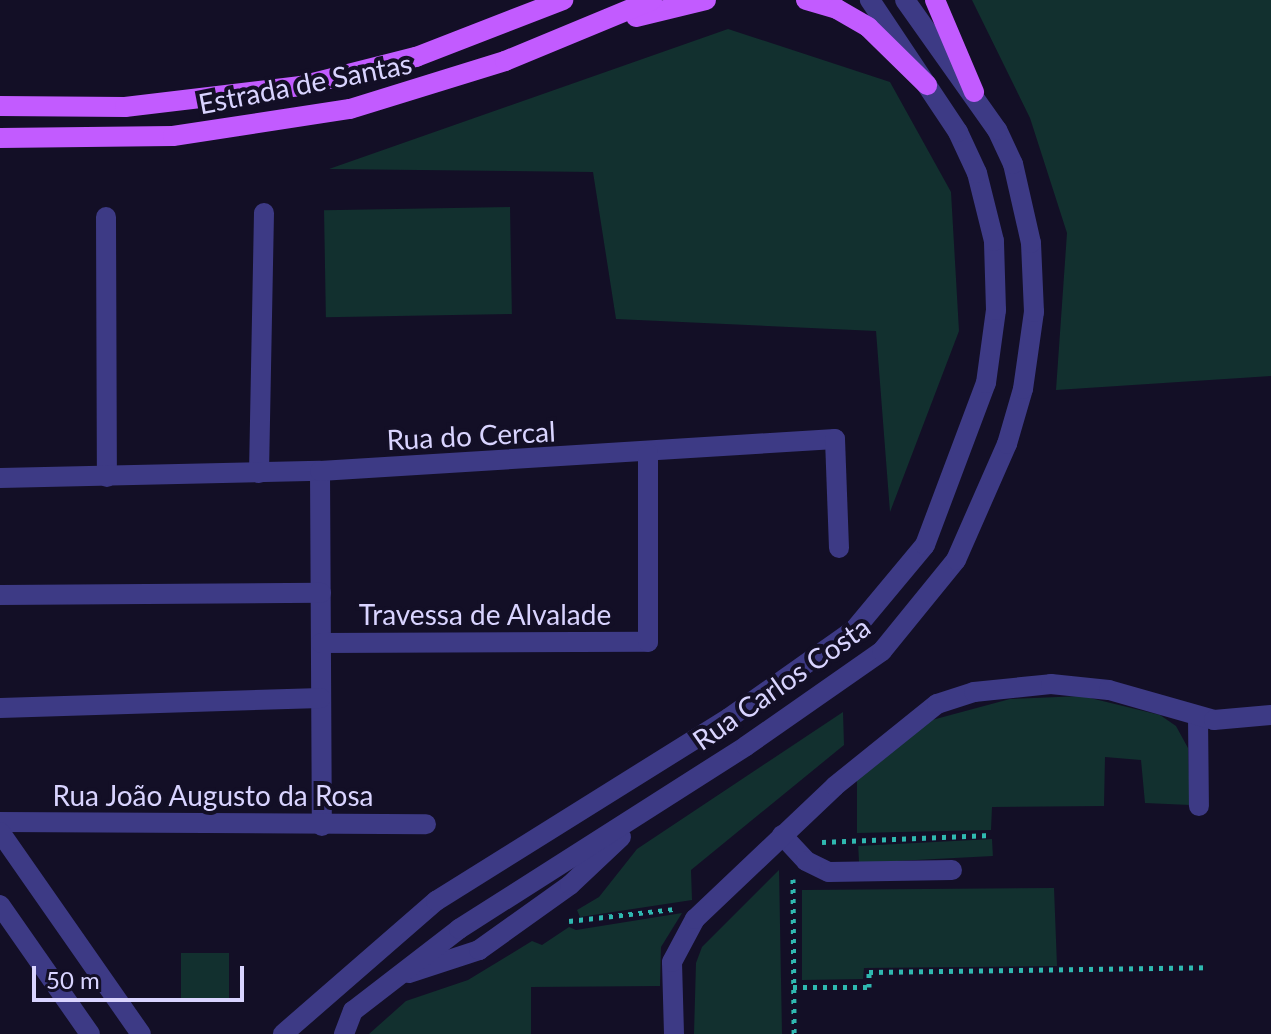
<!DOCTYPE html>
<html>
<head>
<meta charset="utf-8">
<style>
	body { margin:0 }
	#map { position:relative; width:1271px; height:1034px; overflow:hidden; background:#130f26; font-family:Lato,sans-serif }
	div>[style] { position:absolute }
	.green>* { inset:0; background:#12302f; transform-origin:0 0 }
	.path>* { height:5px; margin-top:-2.5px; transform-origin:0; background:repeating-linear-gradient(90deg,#2fb8b0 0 4px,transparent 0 10px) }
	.minor>* { height:20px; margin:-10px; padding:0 10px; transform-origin:10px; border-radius:10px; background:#3d3a85 }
	.major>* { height:20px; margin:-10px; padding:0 10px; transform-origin:10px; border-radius:10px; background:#c25bff }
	span { translate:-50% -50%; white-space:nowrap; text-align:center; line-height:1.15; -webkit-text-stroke:8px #130f26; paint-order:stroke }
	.street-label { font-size:28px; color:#d9d4ff }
	.scale { position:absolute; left:32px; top:966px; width:212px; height:36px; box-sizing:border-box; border:4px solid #d9d4ff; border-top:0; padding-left:10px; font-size:24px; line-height:28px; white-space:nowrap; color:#d9d4ff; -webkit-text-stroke:6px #130f26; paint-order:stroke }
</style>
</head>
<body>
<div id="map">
	<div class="green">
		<div style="clip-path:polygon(972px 0,1271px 0,1271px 376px,1056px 390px,1067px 233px,1030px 118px)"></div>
		<div style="clip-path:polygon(728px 29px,890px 82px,951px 192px,959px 331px,890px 512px,876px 331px,616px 319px,593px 172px,329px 169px)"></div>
		<div style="left:510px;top:207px;width:107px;height:186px;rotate:89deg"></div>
		<div style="clip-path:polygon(1082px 696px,1160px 715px,1176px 726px,1188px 748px,1190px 805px,1145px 803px,1141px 760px,1105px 757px,1104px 806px,992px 807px,991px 830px,857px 833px,857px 778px,932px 720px,1010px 699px)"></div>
		<div style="clip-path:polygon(843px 712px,844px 745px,691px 870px,692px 900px,580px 917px,577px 910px,599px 897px,637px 849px)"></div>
		<div style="left:992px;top:839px;width:17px;height:134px;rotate:87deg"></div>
		<div style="clip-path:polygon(779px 870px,782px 1034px,694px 1034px,696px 963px,702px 947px)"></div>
		<div style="clip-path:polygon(1054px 888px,1057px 966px,864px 968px,863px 979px,802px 980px,802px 890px)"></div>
		<div style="clip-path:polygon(682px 913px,661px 947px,660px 986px,531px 987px,531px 1034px,369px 1034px,406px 1001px,468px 980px,532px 941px,542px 945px,569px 927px,576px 930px)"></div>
		<div style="left:181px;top:953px;width:48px;height:48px"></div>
	</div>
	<div class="path">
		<div style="left:822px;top:842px;width:169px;rotate:-2.4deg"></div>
		<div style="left:793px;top:879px;width:155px;rotate:89.6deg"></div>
		<div style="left:569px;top:921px;width:107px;rotate:-6.5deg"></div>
		<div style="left:793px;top:987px;width:76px"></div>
		<div style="left:869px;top:987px;width:15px;rotate:-90deg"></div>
		<div style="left:869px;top:972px;width:340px;rotate:-0.8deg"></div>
	</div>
	<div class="minor">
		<div style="left:106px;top:217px;width:260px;rotate:89.8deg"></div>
		<div style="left:320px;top:471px;width:355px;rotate:89.7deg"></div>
		<div style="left:259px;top:473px;width:260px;rotate:-88.9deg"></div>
		<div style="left:0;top:478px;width:320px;rotate:-1.3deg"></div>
		<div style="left:320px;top:471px;width:516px;rotate:-3.56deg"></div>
		<div style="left:835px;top:439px;width:109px;rotate:87.9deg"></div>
		<div style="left:0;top:595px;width:321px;rotate:-0.4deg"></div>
		<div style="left:321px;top:643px;width:327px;rotate:-0.2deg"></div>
		<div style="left:648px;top:642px;width:189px;rotate:-90deg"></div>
		<div style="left:0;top:708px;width:321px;rotate:-1.8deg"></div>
		<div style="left:1198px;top:717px;width:89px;rotate:89.4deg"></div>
		<div style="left:0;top:822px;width:426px;rotate:0.3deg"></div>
		<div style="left:0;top:832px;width:246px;rotate:55.1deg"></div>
		<div style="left:782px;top:835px;width:35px;rotate:47deg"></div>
		<div style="left:806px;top:861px;width:25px;rotate:26deg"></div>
		<div style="left:829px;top:872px;width:123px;rotate:-0.9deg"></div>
		<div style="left:0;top:905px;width:157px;rotate:55.1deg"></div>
		<div style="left:409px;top:973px;width:74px;rotate:-18.2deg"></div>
		<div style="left:479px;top:950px;width:112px;rotate:-35.5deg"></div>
		<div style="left:570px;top:885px;width:70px;rotate:-43.3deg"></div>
		<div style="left:283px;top:1034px;width:203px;rotate:-41deg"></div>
		<div style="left:436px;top:901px;width:345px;rotate:-32deg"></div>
		<div style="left:729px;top:718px;width:154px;rotate:-35.2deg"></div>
		<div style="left:855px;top:629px;width:109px;rotate:-50.2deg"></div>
		<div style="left:925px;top:545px;width:173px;rotate:-69.4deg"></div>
		<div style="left:986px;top:383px;width:74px;rotate:-82.2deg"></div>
		<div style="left:996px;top:310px;width:69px;rotate:-91.7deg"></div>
		<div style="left:994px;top:241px;width:70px;rotate:-104deg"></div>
		<div style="left:977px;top:173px;width:45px;rotate:-114.9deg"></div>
		<div style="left:958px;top:132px;width:159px;rotate:-123.7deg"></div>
		<div style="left:344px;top:1034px;width:25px;rotate:-69deg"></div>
		<div style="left:353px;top:1011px;width:134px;rotate:-37.7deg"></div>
		<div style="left:459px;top:929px;width:340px;rotate:-32.5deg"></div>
		<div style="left:746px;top:746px;width:166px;rotate:-34.9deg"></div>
		<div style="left:882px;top:651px;width:117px;rotate:-50.9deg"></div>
		<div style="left:956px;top:560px;width:127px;rotate:-66.3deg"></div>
		<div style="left:1007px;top:444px;width:57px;rotate:-73.8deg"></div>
		<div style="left:1023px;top:389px;width:78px;rotate:-81.9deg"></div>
		<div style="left:1034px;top:312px;width:69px;rotate:-92.5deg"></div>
		<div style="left:1031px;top:243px;width:81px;rotate:-102.8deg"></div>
		<div style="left:1013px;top:164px;width:38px;rotate:-115deg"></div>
		<div style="left:997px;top:130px;width:159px;rotate:-125.3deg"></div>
		<div style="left:674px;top:1034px;width:72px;rotate:-91.6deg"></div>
		<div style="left:672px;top:962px;width:49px;rotate:-61.9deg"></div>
		<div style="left:695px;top:919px;width:193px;rotate:-43.5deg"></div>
		<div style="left:835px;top:786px;width:131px;rotate:-38.8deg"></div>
		<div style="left:937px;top:704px;width:39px;rotate:-18deg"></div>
		<div style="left:974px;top:692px;width:77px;rotate:-5.9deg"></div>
		<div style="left:1051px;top:684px;width:58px;rotate:5.9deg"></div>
		<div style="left:1109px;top:690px;width:109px;rotate:15.9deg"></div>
		<div style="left:1214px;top:720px;width:57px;rotate:-5deg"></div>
	</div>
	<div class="major">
		<div style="left:806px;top:0;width:32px;rotate:16deg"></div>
		<div style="left:837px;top:9px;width:36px;rotate:30deg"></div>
		<div style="left:868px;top:27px;width:83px;rotate:44.5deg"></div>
		<div style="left:935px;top:0;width:100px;rotate:67deg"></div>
		<div style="left:636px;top:17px;width:72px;rotate:-13.7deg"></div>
		<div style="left:0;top:106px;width:125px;rotate:0.5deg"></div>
		<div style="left:125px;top:107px;width:177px;rotate:-6.8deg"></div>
		<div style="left:301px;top:86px;width:119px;rotate:-14.2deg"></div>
		<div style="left:416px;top:57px;width:158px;rotate:-21.2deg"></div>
		<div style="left:0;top:138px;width:173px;rotate:-0.7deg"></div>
		<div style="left:173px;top:136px;width:179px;rotate:-8.7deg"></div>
		<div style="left:350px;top:109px;width:162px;rotate:-17.2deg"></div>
		<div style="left:505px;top:61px;width:159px;rotate:-22.5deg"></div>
	</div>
	<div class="street-label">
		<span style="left:305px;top:83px;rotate:-11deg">Estrada de Santas</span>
		<span style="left:471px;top:435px;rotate:-3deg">Rua do Cercal</span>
		<span style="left:485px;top:614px">Travessa de Alvalade</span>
		<span style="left:781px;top:683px;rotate:-35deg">Rua Carlos Costa</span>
		<span style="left:213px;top:795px">Rua João Augusto da Rosa</span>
	</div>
	<div class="scale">50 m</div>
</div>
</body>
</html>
